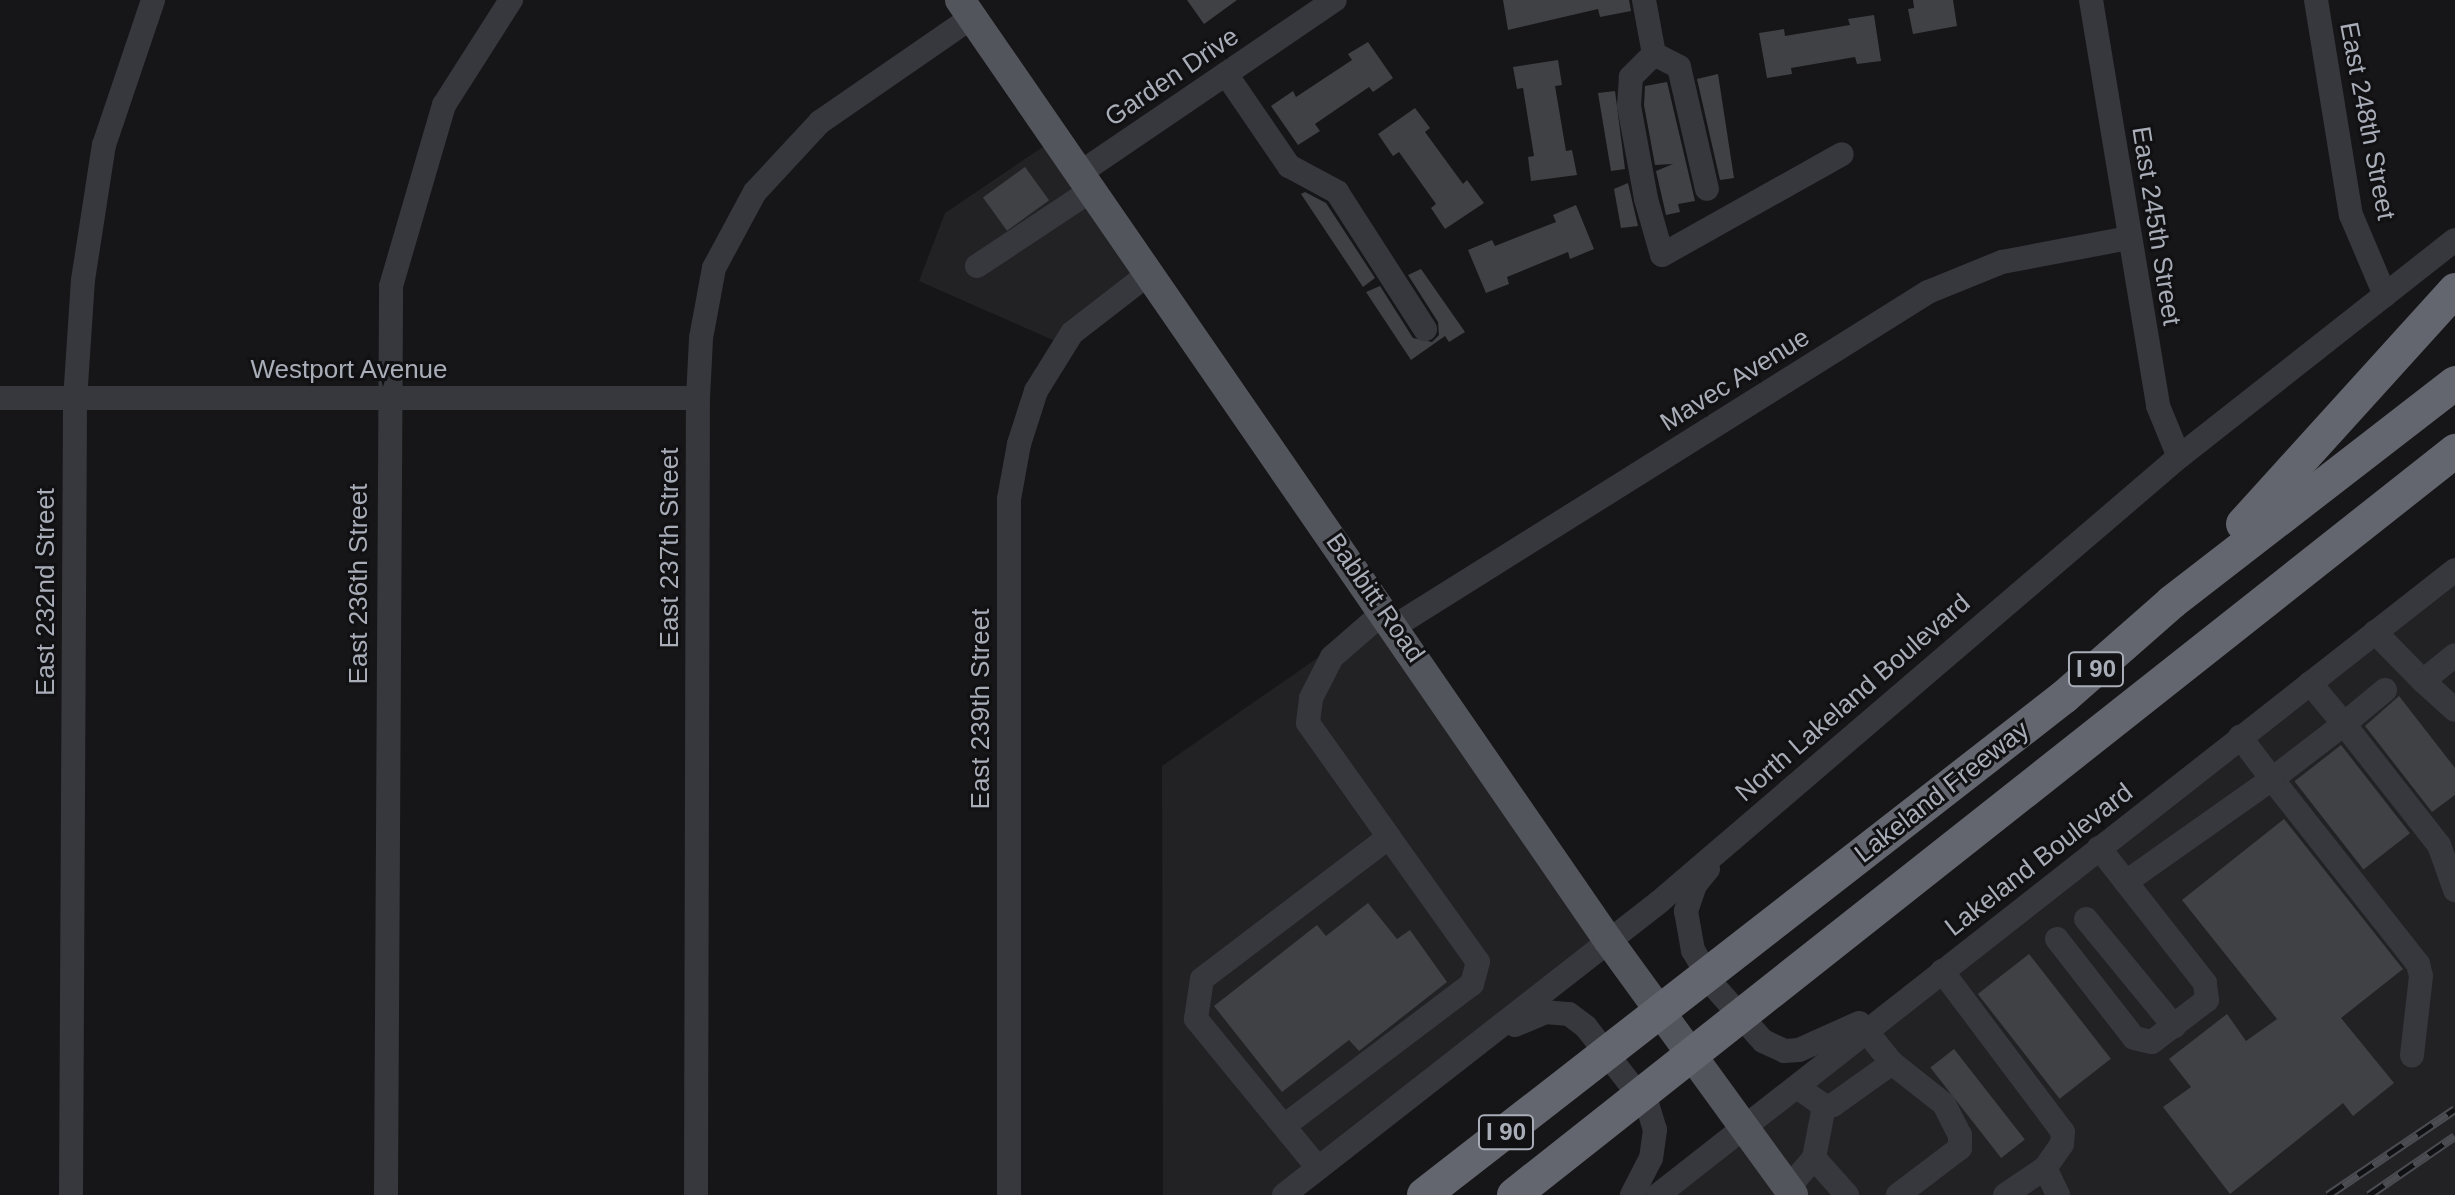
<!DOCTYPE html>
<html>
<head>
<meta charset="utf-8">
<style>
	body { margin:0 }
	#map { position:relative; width:2455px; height:1195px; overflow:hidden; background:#161618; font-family:Helvetica,sans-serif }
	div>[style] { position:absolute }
	.built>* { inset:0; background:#222225 }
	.building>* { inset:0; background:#404145; transform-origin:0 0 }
	.minor>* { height:24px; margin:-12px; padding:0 12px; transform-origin:12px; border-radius:12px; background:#37383d }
	.major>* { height:30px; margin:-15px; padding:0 15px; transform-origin:15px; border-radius:15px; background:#53555c }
	.highway>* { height:34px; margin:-17px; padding:0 17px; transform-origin:17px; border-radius:17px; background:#63666e }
	.rail>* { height:9px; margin-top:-4.5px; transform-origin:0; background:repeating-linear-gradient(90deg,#111113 0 18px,#4a4c52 0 36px); box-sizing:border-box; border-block:2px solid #4a4c52 }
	span { translate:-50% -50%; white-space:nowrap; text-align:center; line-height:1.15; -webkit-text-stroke:6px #111113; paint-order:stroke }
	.shield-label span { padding:2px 6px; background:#111113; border:2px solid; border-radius:6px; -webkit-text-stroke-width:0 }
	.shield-label { font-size:24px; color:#a8adb8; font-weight:700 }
	.street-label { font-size:26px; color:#a8adb8 }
</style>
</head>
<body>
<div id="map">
	<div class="built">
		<div style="clip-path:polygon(1056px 138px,1148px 274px,1064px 345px,919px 281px,945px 213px)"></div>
		<div style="clip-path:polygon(2455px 570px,2455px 1195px,1658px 1195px)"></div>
		<div style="clip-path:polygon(1385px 611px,1608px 940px,1284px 1195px,1163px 1195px,1162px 766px)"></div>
	</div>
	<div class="building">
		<div style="clip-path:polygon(1187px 0,1237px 0,1204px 24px)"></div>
		<div style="clip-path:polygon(1503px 0,1629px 0,1631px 11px,1600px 17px,1598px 9px,1508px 30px)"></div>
		<div style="clip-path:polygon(1913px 0,1953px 0,1957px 26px,1913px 34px,1908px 9px,1914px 8px)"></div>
		<div style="clip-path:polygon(1874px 15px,1881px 61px,1857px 64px,1855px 57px,1791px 68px,1792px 74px,1767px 78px,1759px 33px,1784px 29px,1785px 36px,1850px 25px,1848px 19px)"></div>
		<div style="clip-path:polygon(1368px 42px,1393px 78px,1373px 92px,1369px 87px,1315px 124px,1320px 131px,1298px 145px,1271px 106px,1293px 91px,1296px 97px,1352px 60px,1348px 54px)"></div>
		<div style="clip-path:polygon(1558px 60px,1562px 85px,1555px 86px,1566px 151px,1572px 150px,1577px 175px,1531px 181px,1528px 157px,1534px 156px,1523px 88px,1517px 89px,1513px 67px)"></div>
		<div style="clip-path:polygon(1718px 74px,1734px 178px,1720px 180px,1697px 79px)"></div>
		<div style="clip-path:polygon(1667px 82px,1695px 201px,1678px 204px,1680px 212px,1666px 215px,1656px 171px,1673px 164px,1655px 165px,1644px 105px,1645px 86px)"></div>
		<div style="clip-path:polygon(1615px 91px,1625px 169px,1611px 171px,1598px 93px)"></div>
		<div style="clip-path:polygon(1415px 108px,1430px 128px,1425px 132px,1463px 184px,1467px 180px,1484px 203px,1445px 229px,1431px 208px,1436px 204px,1399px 152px,1393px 156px,1378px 134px)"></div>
		<div style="left:1025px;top:167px;width:41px;height:52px;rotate:54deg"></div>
		<div style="clip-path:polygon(1628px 183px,1638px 226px,1621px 228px,1614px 189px)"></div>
		<div style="clip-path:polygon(1305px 192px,1326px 203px,1375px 278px,1363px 287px,1301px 194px)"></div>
		<div style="clip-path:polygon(1576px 205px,1594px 249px,1570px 259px,1568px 252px,1507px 277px,1509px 284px,1486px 293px,1468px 250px,1492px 240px,1495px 246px,1556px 222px,1553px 215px)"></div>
		<div style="clip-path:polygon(1421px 269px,1465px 332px,1449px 342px,1445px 336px,1411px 360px,1366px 292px,1380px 286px,1413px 338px,1432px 342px,1439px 335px,1438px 322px,1408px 275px)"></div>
		<div style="clip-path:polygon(2399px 696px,2455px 768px,2455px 795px,2432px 812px,2365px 726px)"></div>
		<div style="left:2341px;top:745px;width:112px;height:59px;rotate:52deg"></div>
		<div style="clip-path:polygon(2284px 819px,2403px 969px,2341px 1018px,2394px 1083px,2353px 1116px,2343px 1103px,2230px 1194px,2163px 1107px,2191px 1087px,2169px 1059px,2227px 1014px,2246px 1041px,2277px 1019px,2182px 900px)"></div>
		<div style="clip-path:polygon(1368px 903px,1397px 939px,1410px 930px,1447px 982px,1359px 1051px,1349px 1040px,1282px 1092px,1214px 1006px,1317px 925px,1326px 936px)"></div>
		<div style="left:2029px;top:954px;width:133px;height:65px;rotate:52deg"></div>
		<div style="left:1954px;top:1049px;width:115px;height:30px;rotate:52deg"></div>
	</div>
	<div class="minor">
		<div style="left:1644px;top:0;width:55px;rotate:79.5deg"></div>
		<div style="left:1654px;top:54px;width:33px;rotate:135deg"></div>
		<div style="left:1631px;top:77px;width:29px;rotate:94deg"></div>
		<div style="left:1629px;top:106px;width:95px;rotate:79.6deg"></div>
		<div style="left:1646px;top:199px;width:58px;rotate:74.1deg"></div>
		<div style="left:1662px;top:255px;width:206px;rotate:-29.3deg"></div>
		<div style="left:2091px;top:0;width:411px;rotate:80.6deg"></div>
		<div style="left:2158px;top:406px;width:55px;rotate:67.6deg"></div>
		<div style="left:2316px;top:0;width:218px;rotate:80.8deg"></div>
		<div style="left:2351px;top:215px;width:87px;rotate:67deg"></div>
		<div style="left:1654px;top:54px;width:28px;rotate:27deg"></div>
		<div style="left:1679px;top:67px;width:125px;rotate:77.1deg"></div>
		<div style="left:1226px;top:74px;width:112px;rotate:55.6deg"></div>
		<div style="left:1289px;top:166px;width:55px;rotate:28.4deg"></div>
		<div style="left:1337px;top:192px;width:163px;rotate:57.3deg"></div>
		<div style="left:1080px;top:173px;width:308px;rotate:-34.2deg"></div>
		<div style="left:977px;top:266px;width:138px;rotate:-33.5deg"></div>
		<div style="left:0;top:398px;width:698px"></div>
		<div style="left:1395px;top:626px;width:629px;rotate:-32.07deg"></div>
		<div style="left:1928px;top:292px;width:80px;rotate:-22.1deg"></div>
		<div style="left:2002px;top:262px;width:129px;rotate:-10.7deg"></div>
		<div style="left:2375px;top:632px;width:69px;rotate:45.6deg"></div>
		<div style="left:2423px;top:681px;width:41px;rotate:-39.1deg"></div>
		<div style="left:2423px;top:681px;width:43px;rotate:42.2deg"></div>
		<div style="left:2310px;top:683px;width:53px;rotate:50.3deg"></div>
		<div style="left:2344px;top:724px;width:91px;rotate:142.6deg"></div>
		<div style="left:2272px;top:779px;width:236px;rotate:51.7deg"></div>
		<div style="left:2418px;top:964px;width:12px;rotate:76deg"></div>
		<div style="left:2421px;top:976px;width:80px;rotate:96.5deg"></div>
		<div style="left:2385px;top:690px;width:53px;rotate:140.3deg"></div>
		<div style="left:2344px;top:724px;width:154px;rotate:51.9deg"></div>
		<div style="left:2439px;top:845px;width:48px;rotate:70.4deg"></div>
		<div style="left:1708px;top:869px;width:21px;rotate:129deg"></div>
		<div style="left:1695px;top:885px;width:28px;rotate:109deg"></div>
		<div style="left:1686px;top:911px;width:40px;rotate:80deg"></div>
		<div style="left:1693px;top:950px;width:40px;rotate:60.3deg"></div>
		<div style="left:1713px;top:985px;width:75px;rotate:48.2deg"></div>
		<div style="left:1763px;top:1041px;width:23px;rotate:25deg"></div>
		<div style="left:1784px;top:1051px;width:15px;rotate:-4deg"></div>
		<div style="left:1799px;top:1050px;width:66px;rotate:-24.2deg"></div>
		<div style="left:2126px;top:882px;width:179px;rotate:-35.2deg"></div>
		<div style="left:2272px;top:779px;width:53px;rotate:-127.3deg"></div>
		<div style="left:2086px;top:919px;width:139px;rotate:50.6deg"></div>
		<div style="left:2057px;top:939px;width:125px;rotate:52.1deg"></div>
		<div style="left:2134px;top:1038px;width:18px;rotate:13deg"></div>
		<div style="left:2152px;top:1042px;width:69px;rotate:-37.4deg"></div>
		<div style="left:2207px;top:1000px;width:17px;rotate:-97deg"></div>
		<div style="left:2205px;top:983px;width:172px;rotate:-128.1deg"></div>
		<div style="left:1942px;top:971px;width:201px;rotate:53.1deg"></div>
		<div style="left:2063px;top:1132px;width:12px;rotate:95deg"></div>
		<div style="left:2062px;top:1144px;width:29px;rotate:125deg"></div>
		<div style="left:2045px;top:1168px;width:48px;rotate:146deg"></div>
		<div style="left:1515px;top:1025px;width:33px;rotate:-23deg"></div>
		<div style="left:1545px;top:1012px;width:24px;rotate:5deg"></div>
		<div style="left:1569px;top:1014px;width:21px;rotate:37deg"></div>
		<div style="left:1586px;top:1027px;width:101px;rotate:52.2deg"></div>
		<div style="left:1648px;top:1107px;width:24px;rotate:73deg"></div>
		<div style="left:1655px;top:1130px;width:28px;rotate:98deg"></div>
		<div style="left:1651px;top:1158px;width:42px;rotate:117.2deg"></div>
		<div style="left:1892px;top:1063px;width:66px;rotate:38.3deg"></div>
		<div style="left:1944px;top:1104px;width:35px;rotate:63deg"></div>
		<div style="left:1960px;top:1135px;width:13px;rotate:90deg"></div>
		<div style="left:1960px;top:1148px;width:78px;rotate:142.8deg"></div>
		<div style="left:1797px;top:1087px;width:33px;rotate:35deg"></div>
		<div style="left:1824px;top:1106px;width:9px;rotate:-6deg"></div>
		<div style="left:1833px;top:1105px;width:72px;rotate:-35.4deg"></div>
		<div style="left:1892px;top:1063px;width:41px;rotate:-129.1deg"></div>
		<div style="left:1284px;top:1126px;width:236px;rotate:-37.1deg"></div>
		<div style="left:1472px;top:984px;width:23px;rotate:-75deg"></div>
		<div style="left:1478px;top:962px;width:153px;rotate:-125.5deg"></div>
		<div style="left:1814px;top:1158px;width:50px;rotate:48.3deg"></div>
		<div style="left:1318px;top:1168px;width:193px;rotate:-129.3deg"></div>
		<div style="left:1196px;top:1019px;width:40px;rotate:-81.5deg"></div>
		<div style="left:1202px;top:979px;width:235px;rotate:-37.2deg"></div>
		<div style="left:1389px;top:837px;width:140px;rotate:-125.4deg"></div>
		<div style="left:1308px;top:723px;width:25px;rotate:-83deg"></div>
		<div style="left:1311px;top:698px;width:46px;rotate:-62.9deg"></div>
		<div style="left:1332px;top:657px;width:70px;rotate:-41deg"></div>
		<div style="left:2045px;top:1168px;width:30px;rotate:64deg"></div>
		<div style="left:1788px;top:1188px;width:40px;rotate:-49deg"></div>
		<div style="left:1814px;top:1158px;width:53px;rotate:-79.1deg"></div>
		<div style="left:71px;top:1195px;width:795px;rotate:-89.71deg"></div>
		<div style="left:75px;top:400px;width:120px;rotate:-86.2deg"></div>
		<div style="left:83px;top:280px;width:137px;rotate:-81.2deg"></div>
		<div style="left:104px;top:145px;width:153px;rotate:-71.3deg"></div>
		<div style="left:386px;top:1195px;width:909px;rotate:-89.68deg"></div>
		<div style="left:391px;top:286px;width:189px;rotate:-73.7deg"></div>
		<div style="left:444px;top:105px;width:125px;rotate:-57.5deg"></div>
		<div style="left:696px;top:1195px;width:797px;rotate:-89.86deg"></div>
		<div style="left:698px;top:398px;width:60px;rotate:-87.1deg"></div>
		<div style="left:701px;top:338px;width:71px;rotate:-79.5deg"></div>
		<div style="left:714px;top:268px;width:86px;rotate:-61.7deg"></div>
		<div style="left:755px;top:192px;width:96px;rotate:-47.1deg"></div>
		<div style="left:820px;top:122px;width:185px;rotate:-34.6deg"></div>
		<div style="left:1009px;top:1195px;width:696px;rotate:-90deg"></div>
		<div style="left:1009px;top:499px;width:56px;rotate:-79.7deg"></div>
		<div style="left:1019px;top:444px;width:56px;rotate:-72.2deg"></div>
		<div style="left:1036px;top:391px;width:68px;rotate:-58.2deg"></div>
		<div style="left:1072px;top:333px;width:96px;rotate:-37.8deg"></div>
		<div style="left:1284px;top:1195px;width:476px;rotate:-38deg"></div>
		<div style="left:1659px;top:902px;width:684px;rotate:-40.56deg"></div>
		<div style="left:2179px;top:457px;width:351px;rotate:-38.2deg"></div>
		<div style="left:1658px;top:1195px;width:1013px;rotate:-38.1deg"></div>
	</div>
	<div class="major">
		<div style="left:960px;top:0;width:1142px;rotate:55.42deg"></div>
		<div style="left:1608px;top:940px;width:315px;rotate:54deg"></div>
	</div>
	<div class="highway">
		<div style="left:2243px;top:524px;width:316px;rotate:-47.8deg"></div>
		<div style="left:1424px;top:1195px;width:811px;rotate:-37.89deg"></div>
		<div style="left:2064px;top:697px;width:144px;rotate:-41.3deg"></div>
		<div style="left:2172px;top:602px;width:358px;rotate:-37.7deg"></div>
		<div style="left:1514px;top:1195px;width:1200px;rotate:-38.33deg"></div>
	</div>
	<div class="rail">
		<div style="left:2328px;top:1195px;width:153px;rotate:-34.1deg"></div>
		<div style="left:2369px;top:1195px;width:104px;rotate:-34.5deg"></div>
	</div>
	<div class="shield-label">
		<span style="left:2096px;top:669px">I 90</span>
		<span style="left:1506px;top:1132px">I 90</span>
	</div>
	<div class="street-label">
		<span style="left:1172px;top:77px;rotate:-34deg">Garden Drive</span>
		<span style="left:2367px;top:121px;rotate:79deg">East 248th Street</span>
		<span style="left:2156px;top:226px;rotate:81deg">East 245th Street</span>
		<span style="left:349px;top:370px">Westport Avenue</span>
		<span style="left:1735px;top:380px;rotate:-32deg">Mavec Avenue</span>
		<span style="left:670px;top:548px;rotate:-90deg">East 237th Street</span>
		<span style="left:359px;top:584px;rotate:-90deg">East 236th Street</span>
		<span style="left:46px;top:592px;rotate:-90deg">East 232nd Street</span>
		<span style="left:1375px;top:598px;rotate:55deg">Babbitt Road</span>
		<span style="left:1853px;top:698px;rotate:-41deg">North Lakeland Boulevard</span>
		<span style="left:981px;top:709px;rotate:-90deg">East 239th Street</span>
		<span style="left:1942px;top:792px;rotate:-38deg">Lakeland Freeway</span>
		<span style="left:2039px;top:860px;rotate:-38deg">Lakeland Boulevard</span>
	</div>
</div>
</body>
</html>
